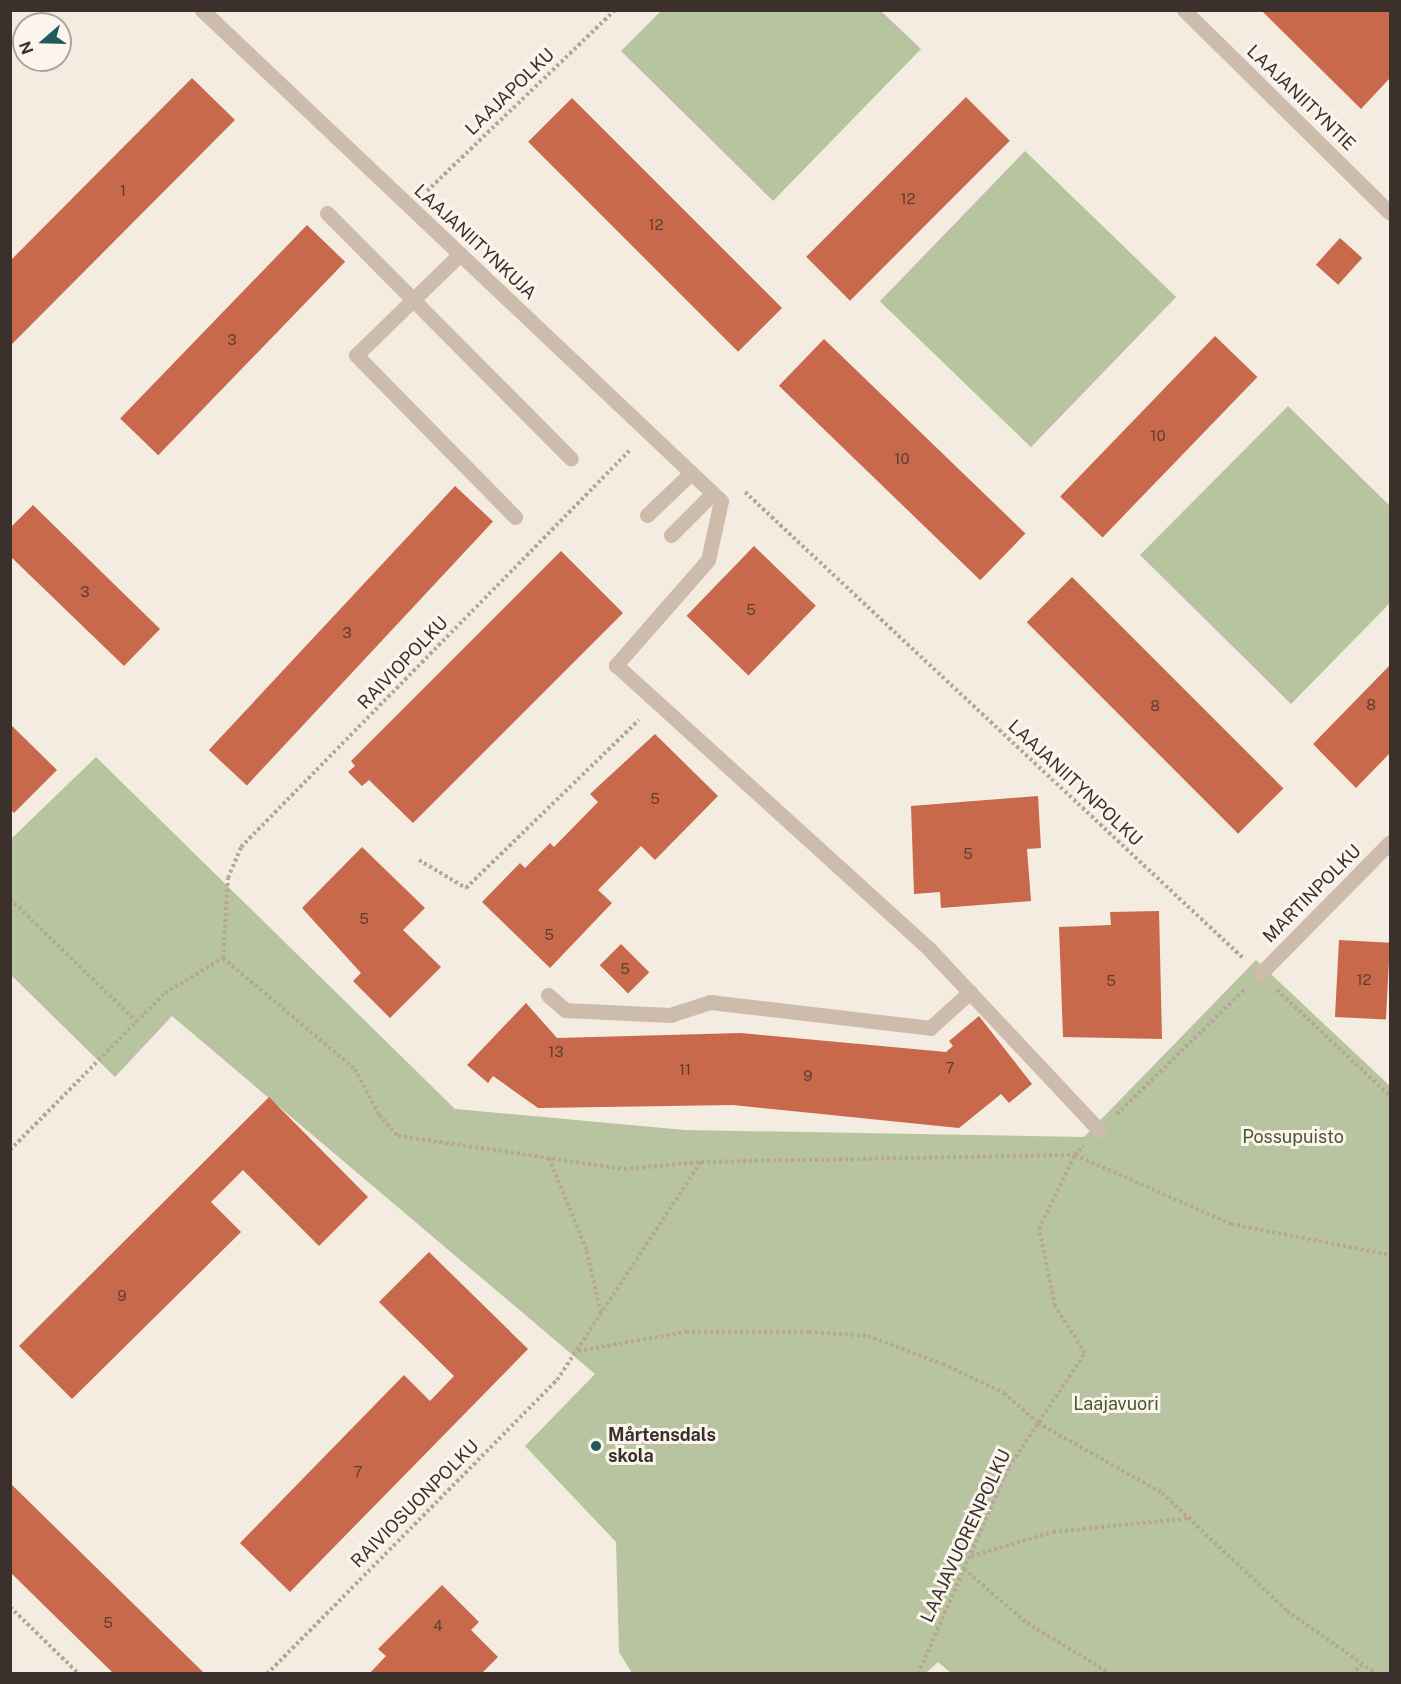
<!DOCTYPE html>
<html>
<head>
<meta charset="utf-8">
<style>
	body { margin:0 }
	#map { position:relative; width:1401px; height:1684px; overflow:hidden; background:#f4ebe1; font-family:"Public Sans",sans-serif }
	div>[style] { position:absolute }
	.green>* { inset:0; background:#b8c4a0; transform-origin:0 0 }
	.building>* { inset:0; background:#c8694b; transform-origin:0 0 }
	.path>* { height:4px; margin-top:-2px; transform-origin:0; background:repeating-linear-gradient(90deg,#b9a596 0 3px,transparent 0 6px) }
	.lane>* { height:15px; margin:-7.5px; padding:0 7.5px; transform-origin:7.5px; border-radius:7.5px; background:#cdbbac }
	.street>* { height:15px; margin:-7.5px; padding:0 7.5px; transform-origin:7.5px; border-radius:7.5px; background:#cdbbac }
	.dots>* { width:16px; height:16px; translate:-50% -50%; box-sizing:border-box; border:3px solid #fbf5ee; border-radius:50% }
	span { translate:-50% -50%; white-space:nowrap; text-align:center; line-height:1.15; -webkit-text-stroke:6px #fbf5ee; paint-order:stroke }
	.number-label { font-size:15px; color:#5e3e33 }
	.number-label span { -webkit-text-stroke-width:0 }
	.street-label { font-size:18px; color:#3b302b }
	.park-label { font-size:18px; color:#4a5a2e }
	.poi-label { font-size:18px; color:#3b302b; font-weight:700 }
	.left { translate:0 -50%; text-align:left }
	.frame { position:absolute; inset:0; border:12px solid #3b302b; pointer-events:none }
	.north { position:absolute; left:12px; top:12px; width:60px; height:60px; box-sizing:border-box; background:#fbf5ee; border:2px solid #aea6a0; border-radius:50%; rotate:250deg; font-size:16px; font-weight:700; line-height:24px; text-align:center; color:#3b302b }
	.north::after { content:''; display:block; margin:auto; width:21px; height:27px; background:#1f5a5e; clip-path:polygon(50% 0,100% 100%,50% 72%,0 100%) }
</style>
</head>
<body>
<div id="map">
	<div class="green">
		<div style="clip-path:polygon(661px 11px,881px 11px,921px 49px,773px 201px,621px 51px)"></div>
		<div style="left:1025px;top:151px;width:210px;height:209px;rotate:44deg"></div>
		<div style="clip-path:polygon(1288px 406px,1390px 506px,1390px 603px,1291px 704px,1140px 555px)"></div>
		<div style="clip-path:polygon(96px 757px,455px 1109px,685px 1130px,1084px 1137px,1256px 960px,1390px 1086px,1390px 1673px,952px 1674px,938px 1662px,925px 1674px,632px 1673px,619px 1652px,616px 1542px,525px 1446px,595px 1374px,172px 1016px,115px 1077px,11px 975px,11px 839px)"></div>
	</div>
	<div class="building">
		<div style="clip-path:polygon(1261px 10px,1390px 10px,1390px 78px,1361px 109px)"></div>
		<div style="clip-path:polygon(192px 78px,235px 120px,10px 346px,10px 261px)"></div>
		<div style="left:966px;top:97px;width:62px;height:226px;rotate:45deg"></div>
		<div style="left:572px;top:98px;width:297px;height:62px;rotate:45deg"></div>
		<div style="left:307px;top:225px;width:53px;height:269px;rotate:44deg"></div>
		<div style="left:1340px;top:238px;width:30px;height:36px;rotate:42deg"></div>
		<div style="left:1215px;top:336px;width:59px;height:223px;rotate:44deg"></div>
		<div style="left:824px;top:339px;width:280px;height:65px;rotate:44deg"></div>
		<div style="left:455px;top:486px;width:52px;height:361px;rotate:43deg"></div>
		<div style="clip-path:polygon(33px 505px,160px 629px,124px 666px,10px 556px,10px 528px)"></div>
		<div style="left:754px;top:546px;width:86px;height:97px;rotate:44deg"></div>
		<div style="clip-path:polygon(561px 551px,623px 613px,413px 823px,369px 780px,362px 786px,348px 772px,355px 766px,351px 761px)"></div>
		<div style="left:1072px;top:577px;width:299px;height:64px;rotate:45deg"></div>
		<div style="clip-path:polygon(1390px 665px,1390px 753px,1356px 788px,1313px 744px)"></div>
		<div style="clip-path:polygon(10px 724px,57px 770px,14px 813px,10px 809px)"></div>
		<div style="clip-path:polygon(655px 734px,718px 796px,655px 860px,641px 846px,598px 890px,612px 903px,550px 968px,482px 902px,520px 863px,525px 868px,550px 843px,554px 847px,598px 802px,590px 794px)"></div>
		<div style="clip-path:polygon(1038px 796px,1041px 848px,1027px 849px,1031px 901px,941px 908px,940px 892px,914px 894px,911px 806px)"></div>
		<div style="clip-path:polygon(362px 847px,425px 908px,403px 930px,441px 967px,390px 1018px,353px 981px,361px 973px,302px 908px)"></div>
		<div style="clip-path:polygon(1159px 911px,1162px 1039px,1063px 1037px,1059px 927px,1111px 925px,1110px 912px)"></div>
		<div style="left:1339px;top:940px;width:51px;height:77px;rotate:3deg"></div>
		<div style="left:621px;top:944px;width:40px;height:30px;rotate:45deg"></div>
		<div style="clip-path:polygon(526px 1003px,557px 1038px,741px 1033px,946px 1052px,953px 1046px,949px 1041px,979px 1016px,1032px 1084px,1009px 1103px,1001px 1094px,959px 1128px,733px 1105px,538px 1108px,493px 1076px,488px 1083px,467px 1065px)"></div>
		<div style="clip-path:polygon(269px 1097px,368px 1197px,319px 1246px,243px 1170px,211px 1202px,241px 1232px,72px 1399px,19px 1346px)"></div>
		<div style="clip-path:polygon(429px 1252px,528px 1349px,290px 1592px,240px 1543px,404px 1375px,430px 1401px,454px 1376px,379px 1302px)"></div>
		<div style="clip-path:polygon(10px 1483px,205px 1674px,114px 1674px,10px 1572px)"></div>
		<div style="clip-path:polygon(442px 1585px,479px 1622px,471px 1630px,498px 1657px,481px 1674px,369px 1674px,386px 1656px,378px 1649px)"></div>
	</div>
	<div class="path">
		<div style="left:427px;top:191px;width:261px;rotate:-43.9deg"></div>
		<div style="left:745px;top:492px;width:682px;rotate:43.1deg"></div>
		<div style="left:419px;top:860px;width:55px;rotate:30.8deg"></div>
		<div style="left:466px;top:888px;width:241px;rotate:-44.2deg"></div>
		<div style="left:10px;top:899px;width:177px;rotate:44.1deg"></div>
		<div style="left:223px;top:958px;width:80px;rotate:-86.4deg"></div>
		<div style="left:228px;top:878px;width:34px;rotate:-67deg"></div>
		<div style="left:241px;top:847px;width:557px;rotate:-45.58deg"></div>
		<div style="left:1277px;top:990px;width:155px;rotate:43.2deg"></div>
		<div style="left:1117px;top:1114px;width:179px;rotate:-44.3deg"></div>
		<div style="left:10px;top:1150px;width:221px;rotate:-45.4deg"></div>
		<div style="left:165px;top:993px;width:68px;rotate:-31.1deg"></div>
		<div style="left:223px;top:958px;width:172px;rotate:40.1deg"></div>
		<div style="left:355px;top:1069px;width:52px;rotate:62.4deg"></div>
		<div style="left:379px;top:1115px;width:28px;rotate:48deg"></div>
		<div style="left:398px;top:1136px;width:228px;rotate:8.3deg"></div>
		<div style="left:624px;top:1169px;width:76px;rotate:-5.3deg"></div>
		<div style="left:549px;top:1158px;width:100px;rotate:67.8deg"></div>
		<div style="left:587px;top:1251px;width:65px;rotate:77.5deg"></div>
		<div style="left:578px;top:1351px;width:110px;rotate:-10deg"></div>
		<div style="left:686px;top:1332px;width:123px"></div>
		<div style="left:809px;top:1332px;width:59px;rotate:3.9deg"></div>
		<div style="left:868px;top:1336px;width:80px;rotate:20.5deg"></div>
		<div style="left:943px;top:1364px;width:68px;rotate:25.4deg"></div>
		<div style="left:1004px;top:1393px;width:45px;rotate:41.4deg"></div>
		<div style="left:1038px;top:1423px;width:142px;rotate:29.4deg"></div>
		<div style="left:1162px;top:1493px;width:172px;rotate:43.3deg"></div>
		<div style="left:1287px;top:1611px;width:110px;rotate:35deg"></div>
		<div style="left:971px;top:1556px;width:85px;rotate:-16.3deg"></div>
		<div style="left:1053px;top:1532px;width:139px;rotate:-5.8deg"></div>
		<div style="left:964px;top:1569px;width:83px;rotate:40.6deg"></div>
		<div style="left:1027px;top:1623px;width:98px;rotate:31.3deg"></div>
		<div style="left:10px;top:1607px;width:96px;rotate:44.2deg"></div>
		<div style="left:267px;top:1674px;width:413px;rotate:-45.4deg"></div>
		<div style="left:557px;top:1380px;width:261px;rotate:-56.6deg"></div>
		<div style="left:701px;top:1162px;width:374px;rotate:-1.1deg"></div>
		<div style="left:1075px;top:1155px;width:13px;rotate:-45deg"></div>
		<div style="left:918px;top:1674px;width:226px;rotate:-66.3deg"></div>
		<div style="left:1009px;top:1467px;width:137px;rotate:-56.3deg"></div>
		<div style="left:1085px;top:1353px;width:56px;rotate:-122.6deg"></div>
		<div style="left:1055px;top:1306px;width:79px;rotate:-101.7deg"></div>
		<div style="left:1039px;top:1229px;width:82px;rotate:-64.1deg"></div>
		<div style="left:1075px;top:1155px;width:171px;rotate:23.9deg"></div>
		<div style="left:1231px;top:1224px;width:162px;rotate:11deg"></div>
		<div style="left:1351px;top:1674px;width:16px;rotate:-40deg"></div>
	</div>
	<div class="lane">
		<div style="left:327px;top:213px;width:346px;rotate:45.2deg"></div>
		<div style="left:460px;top:254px;width:145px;rotate:135.8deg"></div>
		<div style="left:356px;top:355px;width:227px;rotate:45.5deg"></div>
		<div style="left:721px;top:501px;width:60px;rotate:102.4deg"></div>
		<div style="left:708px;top:560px;width:140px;rotate:131.2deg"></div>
		<div style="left:616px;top:665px;width:424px;rotate:42.2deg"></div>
		<div style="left:930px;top:950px;width:248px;rotate:46.8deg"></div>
		<div style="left:647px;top:515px;width:61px;rotate:-43.7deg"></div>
		<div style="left:671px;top:535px;width:59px;rotate:-45deg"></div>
		<div style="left:548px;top:995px;width:23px;rotate:41deg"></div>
		<div style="left:565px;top:1010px;width:105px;rotate:2.7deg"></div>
		<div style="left:670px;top:1015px;width:42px;rotate:-18deg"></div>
		<div style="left:710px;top:1002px;width:222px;rotate:6.7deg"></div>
		<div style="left:930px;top:1028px;width:54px;rotate:-42deg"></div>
	</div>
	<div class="street">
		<div style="left:202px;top:10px;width:714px;rotate:43.41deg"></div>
		<div style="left:1184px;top:10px;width:289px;rotate:44.6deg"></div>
		<div style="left:1260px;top:974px;width:185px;rotate:-45.4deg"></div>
	</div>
	<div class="dots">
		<div style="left:596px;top:1446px;background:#1f5a5e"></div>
	</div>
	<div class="number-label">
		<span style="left:123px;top:191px">1</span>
		<span style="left:908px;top:199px">12</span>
		<span style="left:656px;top:225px">12</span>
		<span style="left:232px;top:340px">3</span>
		<span style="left:1158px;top:436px">10</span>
		<span style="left:902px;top:459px">10</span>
		<span style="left:85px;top:592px">3</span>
		<span style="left:751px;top:610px">5</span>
		<span style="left:347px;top:633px">3</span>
		<span style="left:1371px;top:705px">8</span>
		<span style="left:1155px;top:706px">8</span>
		<span style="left:655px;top:799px">5</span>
		<span style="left:968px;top:854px">5</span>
		<span style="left:364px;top:919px">5</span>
		<span style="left:549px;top:935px">5</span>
		<span style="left:625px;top:969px">5</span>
		<span style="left:1364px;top:980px">12</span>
		<span style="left:1111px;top:981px">5</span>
		<span style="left:556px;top:1052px">13</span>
		<span style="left:950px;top:1068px">7</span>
		<span style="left:685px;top:1070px">11</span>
		<span style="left:808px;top:1076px">9</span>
		<span style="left:122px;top:1296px">9</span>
		<span style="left:358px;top:1472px">7</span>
		<span style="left:108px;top:1623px">5</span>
		<span style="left:438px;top:1626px">4</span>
	</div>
	<div class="street-label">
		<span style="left:510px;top:92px;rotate:-44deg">LAAJAPOLKU</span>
		<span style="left:1301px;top:98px;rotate:44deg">LAAJANIITYNTIE</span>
		<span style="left:475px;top:242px;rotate:43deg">LAAJANIITYNKUJA</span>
		<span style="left:403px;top:663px;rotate:-46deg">RAIVIOPOLKU</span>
		<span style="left:1075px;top:783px;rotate:43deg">LAAJANIITYNPOLKU</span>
		<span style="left:1312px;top:894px;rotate:-45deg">MARTINPOLKU</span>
		<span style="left:415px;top:1504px;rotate:-45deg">RAIVIOSUONPOLKU</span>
		<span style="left:966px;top:1536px;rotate:-65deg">LAAJAVUORENPOLKU</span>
	</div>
	<div class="park-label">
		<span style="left:1293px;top:1137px">Possupuisto</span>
		<span style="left:1116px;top:1404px">Laajavuori</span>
	</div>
	<div class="poi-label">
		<span class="left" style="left:608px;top:1446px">Mårtensdals<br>skola</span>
	</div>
	<div class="frame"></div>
	<div class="north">N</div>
</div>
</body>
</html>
